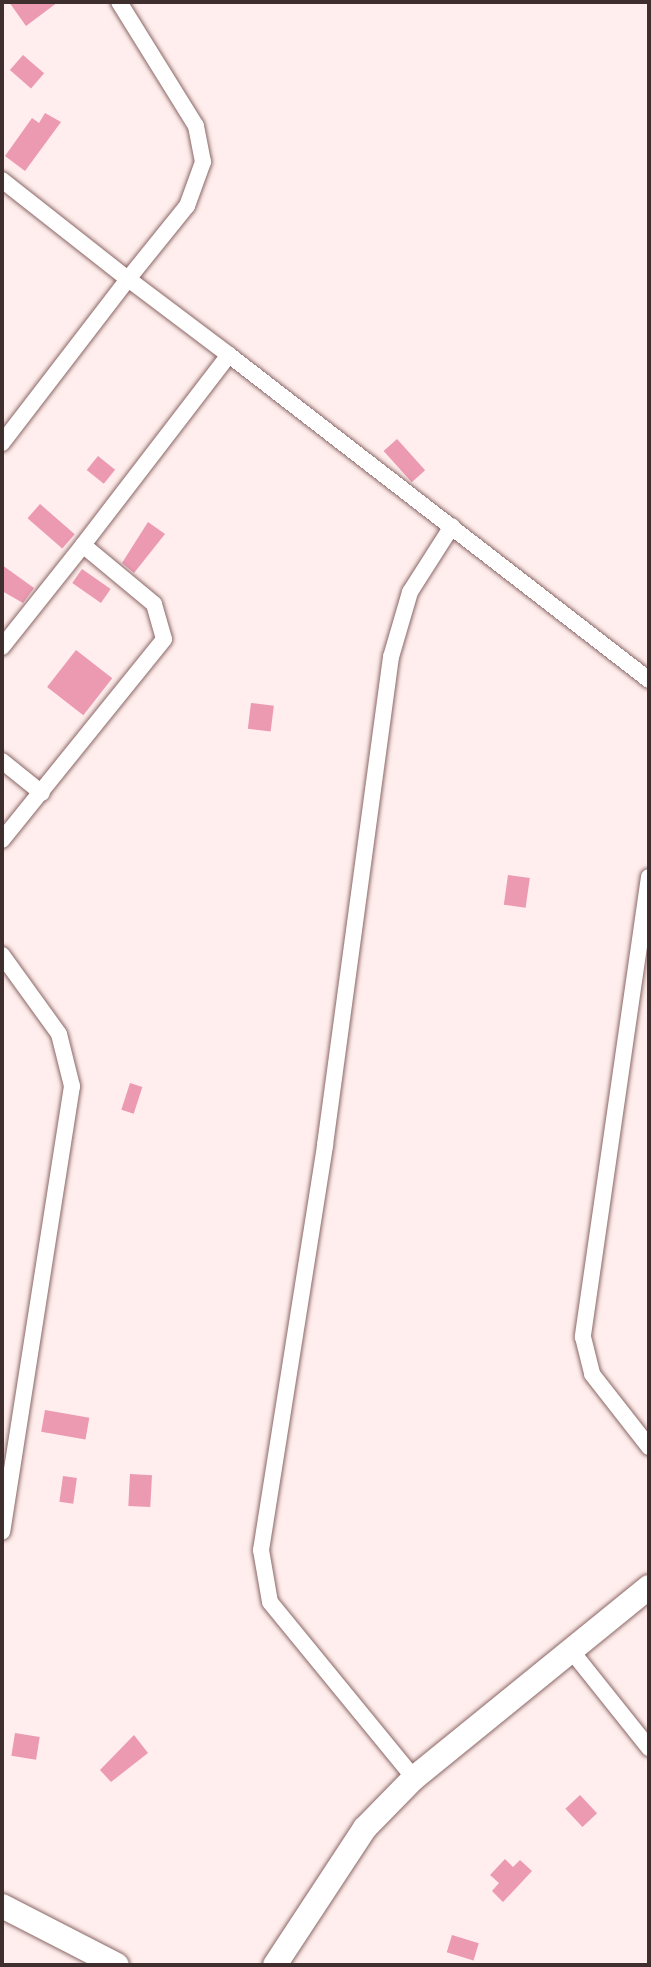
<!DOCTYPE html>
<html>
<head>
<meta charset="utf-8">
<style>
	body { margin:0 }
	#map { position:relative; width:651px; height:1967px; overflow:hidden; background:#ffeeed; font-family:Helvetica,sans-serif }
	div>[style] { position:absolute }
	.building>* { inset:0; background:#ec99b2; transform-origin:0 0 }
	.roads { filter:drop-shadow(0 0 2px #8a6665) drop-shadow(0 0 2px #8a6665) }
	.street>* { height:16px; margin:-8px; padding:0 8px; transform-origin:8px; border-radius:8px; background:#fff }
	.secondary>* { height:24px; margin:-12px; padding:0 12px; transform-origin:12px; border-radius:12px; background:#fff }
	span { translate:-50% -50%; white-space:nowrap; text-align:center; line-height:1.15; -webkit-text-stroke:7px #ffeeed; paint-order:stroke }
	.frame { position:absolute; inset:0; border:4px solid #3e2e2e; pointer-events:none }
</style>
</head>
<body>
<div id="map">
	<div class="building">
		<div style="clip-path:polygon(9px 2px,58px 2px,26px 26px)"></div>
		<div style="left:23px;top:55px;width:28px;height:20px;rotate:41deg"></div>
		<div style="clip-path:polygon(45px 113px,61px 122px,25px 171px,5px 156px,32px 118px,39px 123px)"></div>
		<div style="left:397px;top:439px;width:42px;height:18px;rotate:48deg"></div>
		<div style="left:98px;top:456px;width:22px;height:18px;rotate:39deg"></div>
		<div style="left:40px;top:504px;width:46px;height:19px;rotate:41deg"></div>
		<div style="clip-path:polygon(148px 522px,165px 534px,134px 573px,122px 563px)"></div>
		<div style="clip-path:polygon(2px 565px,34px 588px,23px 603px,2px 591px)"></div>
		<div style="left:82px;top:569px;width:35px;height:17px;rotate:35deg"></div>
		<div style="left:76px;top:650px;width:46px;height:47px;rotate:38deg"></div>
		<div style="left:251px;top:703px;width:23px;height:26px;rotate:7deg"></div>
		<div style="left:508px;top:875px;width:22px;height:30px;rotate:8deg"></div>
		<div style="left:130px;top:1083px;width:13px;height:28px;rotate:18deg"></div>
		<div style="left:45px;top:1410px;width:45px;height:22px;rotate:10deg"></div>
		<div style="left:130px;top:1474px;width:22px;height:32px;rotate:3deg"></div>
		<div style="left:63px;top:1476px;width:14px;height:26px;rotate:8deg"></div>
		<div style="left:15px;top:1733px;width:25px;height:23px;rotate:9deg"></div>
		<div style="clip-path:polygon(134px 1735px,148px 1753px,111px 1782px,100px 1770px)"></div>
		<div style="left:580px;top:1795px;width:25px;height:20px;rotate:47deg"></div>
		<div style="clip-path:polygon(505px 1859px,513px 1867px,520px 1860px,532px 1871px,503px 1902px,492px 1891px,499px 1883px,490px 1875px)"></div>
		<div style="left:452px;top:1935px;width:28px;height:18px;rotate:17deg"></div>
	</div>
	<div class="roads">
		<div class="street">
			<div style="left:2px;top:180px;width:160px;rotate:38.2deg"></div>
			<div style="left:128px;top:279px;width:207px;rotate:127.5deg"></div>
			<div style="left:229px;top:355px;width:531px;rotate:37.73deg"></div>
			<div style="left:2px;top:647px;width:130px;rotate:-51.5deg"></div>
			<div style="left:2px;top:761px;width:51px;rotate:38.7deg"></div>
			<div style="left:2px;top:840px;width:258px;rotate:-51.1deg"></div>
			<div style="left:164px;top:639px;width:36px;rotate:-106deg"></div>
			<div style="left:154px;top:604px;width:92px;rotate:-140.3deg"></div>
			<div style="left:83px;top:545px;width:240px;rotate:-52.5deg"></div>
			<div style="left:229px;top:355px;width:126px;rotate:-143deg"></div>
			<div style="left:128px;top:279px;width:94px;rotate:-51.1deg"></div>
			<div style="left:187px;top:206px;width:47px;rotate:-70deg"></div>
			<div style="left:203px;top:162px;width:37px;rotate:-101deg"></div>
			<div style="left:196px;top:126px;width:146px;rotate:-121.8deg"></div>
			<div style="left:649px;top:877px;width:465px;rotate:98.2deg"></div>
			<div style="left:583px;top:1337px;width:38px;rotate:76deg"></div>
			<div style="left:592px;top:1374px;width:93px;rotate:52deg"></div>
			<div style="left:2px;top:955px;width:97px;rotate:54.2deg"></div>
			<div style="left:59px;top:1034px;width:54px;rotate:76deg"></div>
			<div style="left:72px;top:1086px;width:451px;rotate:98.9deg"></div>
			<div style="left:570px;top:1649px;width:127px;rotate:51.4deg"></div>
			<div style="left:414px;top:1778px;width:227px;rotate:-129.3deg"></div>
			<div style="left:270px;top:1602px;width:53px;rotate:-99.8deg"></div>
			<div style="left:261px;top:1550px;width:410px;rotate:-81deg"></div>
			<div style="left:325px;top:1145px;width:492px;rotate:-82.3deg"></div>
			<div style="left:391px;top:657px;width:68px;rotate:-73.7deg"></div>
			<div style="left:410px;top:592px;width:78px;rotate:-57.5deg"></div>
		</div>
		<div class="secondary">
			<div style="left:2px;top:1906px;width:129px;rotate:27.2deg"></div>
			<div style="left:275px;top:1965px;width:164px;rotate:-56.7deg"></div>
			<div style="left:365px;top:1828px;width:70px;rotate:-45.6deg"></div>
			<div style="left:414px;top:1778px;width:303px;rotate:-39.1deg"></div>
		</div>
	</div>
	<div class="frame"></div>
</div>
</body>
</html>
